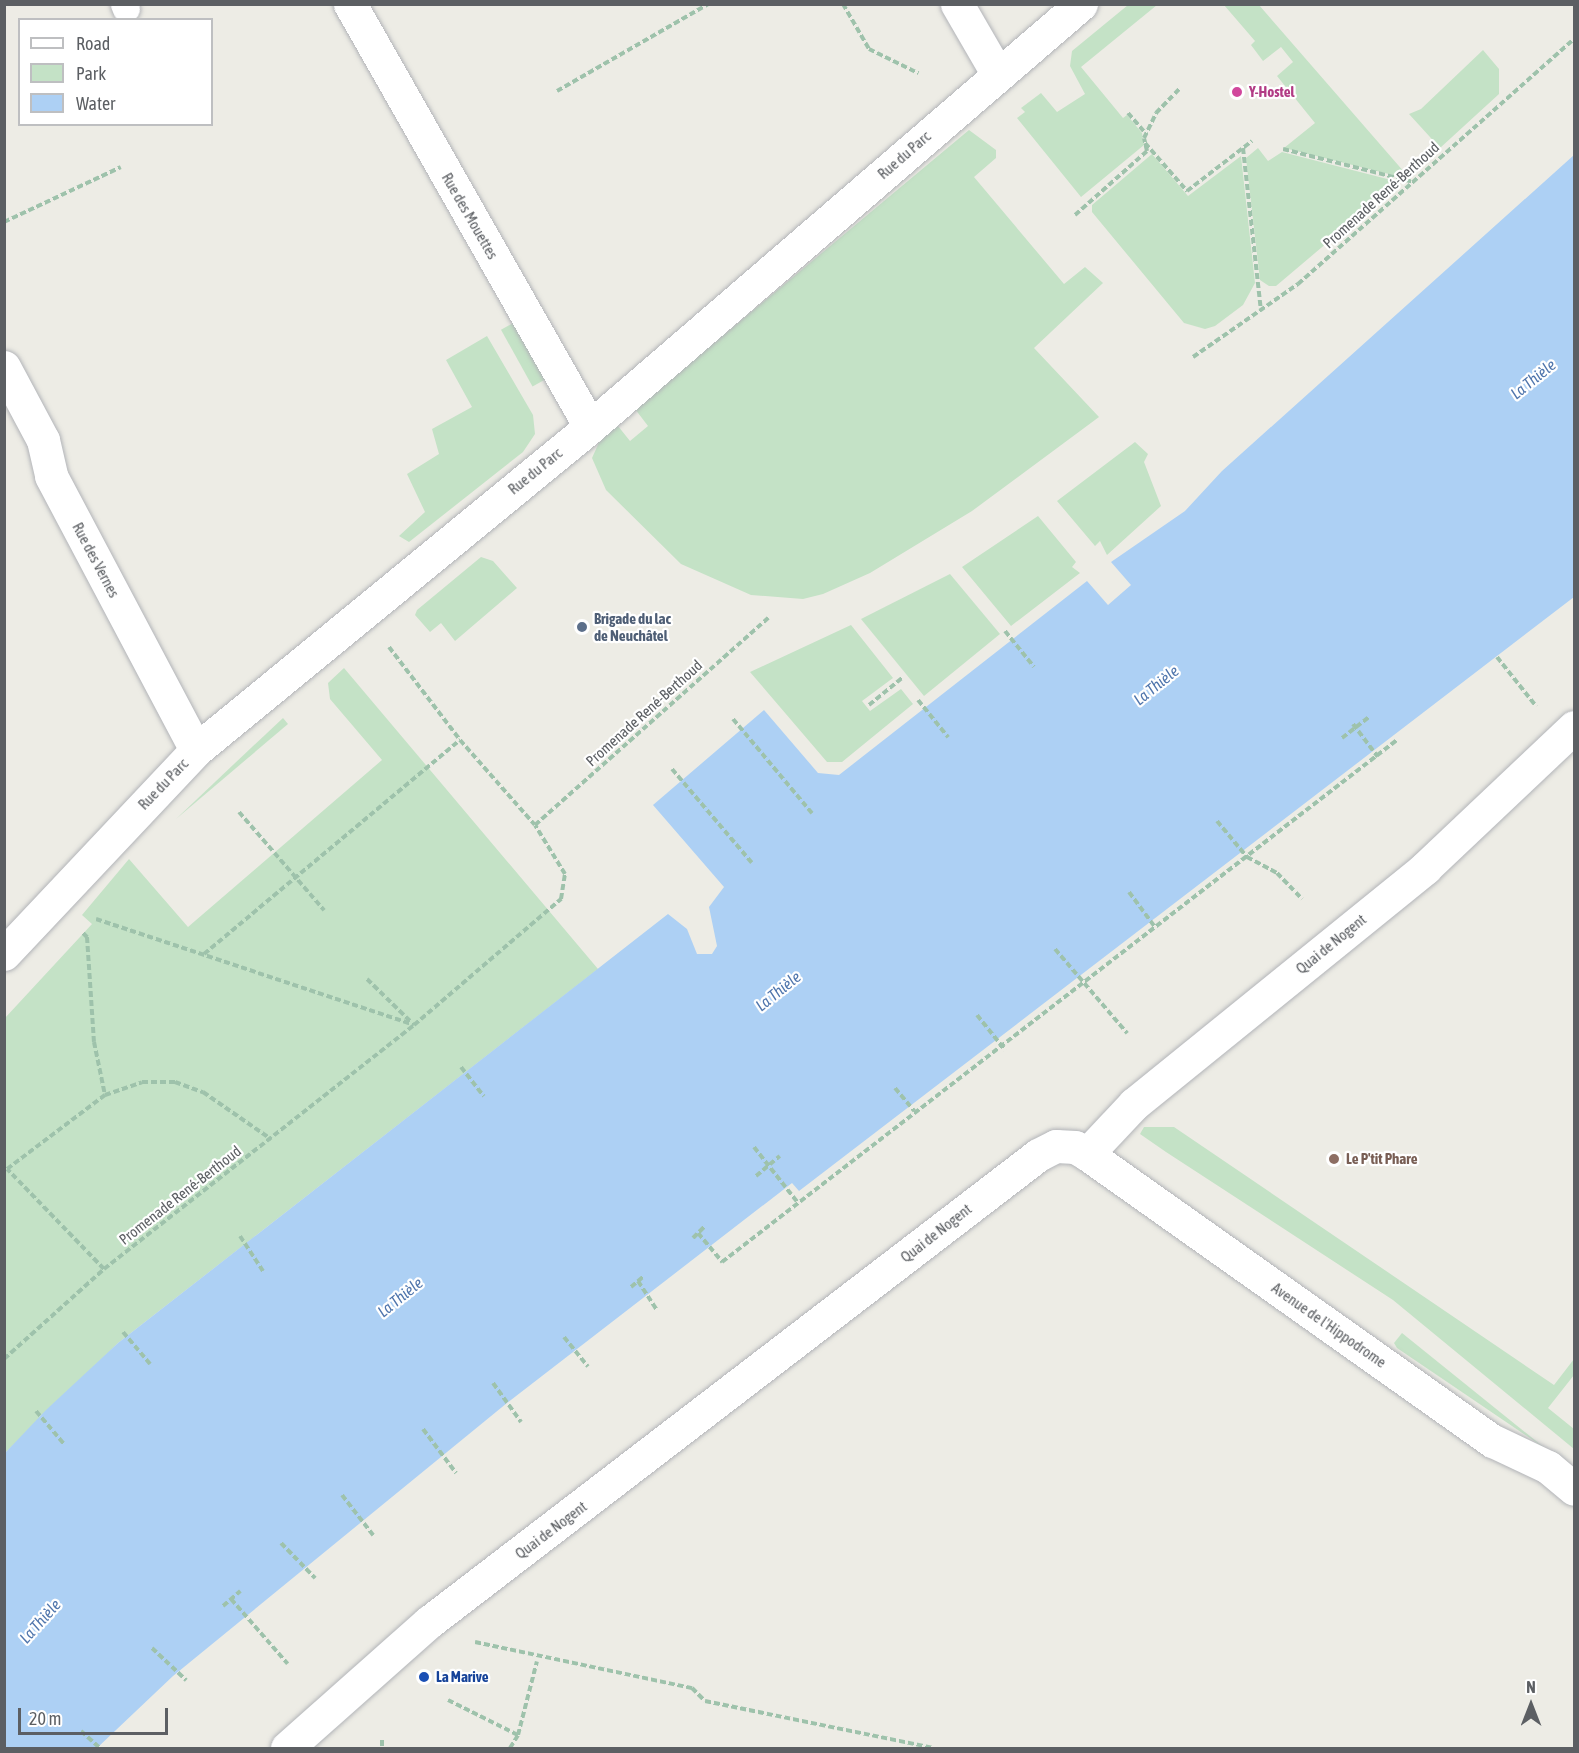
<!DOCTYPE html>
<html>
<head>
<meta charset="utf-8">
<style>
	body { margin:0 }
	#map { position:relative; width:1579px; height:1753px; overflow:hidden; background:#edece5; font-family:"Asap Condensed",sans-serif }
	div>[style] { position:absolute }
	.green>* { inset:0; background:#c4e2c6; transform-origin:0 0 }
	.water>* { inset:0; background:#add0f4 }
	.path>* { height:4px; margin-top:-2px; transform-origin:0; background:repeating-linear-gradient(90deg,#9ec2ab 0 6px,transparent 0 9px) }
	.roads { filter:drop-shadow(0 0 2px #b2b4b8) drop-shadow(0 0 2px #b2b4b8) }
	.service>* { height:27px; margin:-13.5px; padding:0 13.5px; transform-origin:13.5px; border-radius:13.5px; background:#fff }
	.pedestrian>* { height:33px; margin:-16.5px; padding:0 16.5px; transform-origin:16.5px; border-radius:16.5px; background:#fff }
	.minor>* { height:33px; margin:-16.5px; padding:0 16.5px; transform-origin:16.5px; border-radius:16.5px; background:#fff }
	.dots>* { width:16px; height:16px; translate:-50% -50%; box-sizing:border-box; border:3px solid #fff; border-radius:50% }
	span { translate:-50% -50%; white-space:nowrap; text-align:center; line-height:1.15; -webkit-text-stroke:4.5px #fff; paint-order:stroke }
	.hotel-label { font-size:15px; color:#b23c85; font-weight:700 }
	.left { translate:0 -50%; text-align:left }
	.street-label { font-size:15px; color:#5c5f63 }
	.service-label { font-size:15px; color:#4e5e75; font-weight:700 }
	.education-label { font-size:15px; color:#785e54; font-weight:700 }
	.transit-label { font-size:15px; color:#164399; font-weight:700 }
	.water-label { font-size:16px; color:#5076ad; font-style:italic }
	.frame { position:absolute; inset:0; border:6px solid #5c5f63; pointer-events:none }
	.legend { position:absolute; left:18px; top:18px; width:195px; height:108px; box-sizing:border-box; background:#fff; border:2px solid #bebfc1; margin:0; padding:8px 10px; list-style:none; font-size:18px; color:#5c5f63 }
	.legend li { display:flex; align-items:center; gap:12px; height:30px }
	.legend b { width:30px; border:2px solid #bebfc1 }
	.north { position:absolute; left:1501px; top:1675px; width:60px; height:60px; -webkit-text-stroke:4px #fff; paint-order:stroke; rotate:0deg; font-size:16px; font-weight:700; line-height:24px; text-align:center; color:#5c5f63 }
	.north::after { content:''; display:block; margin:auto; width:21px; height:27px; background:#5c5f63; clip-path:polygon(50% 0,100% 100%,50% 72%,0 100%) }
	.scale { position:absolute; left:18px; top:1708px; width:150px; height:27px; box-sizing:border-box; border:3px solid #5c5f63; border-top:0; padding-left:8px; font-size:18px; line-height:21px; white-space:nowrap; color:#5c5f63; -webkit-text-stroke:4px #fff; paint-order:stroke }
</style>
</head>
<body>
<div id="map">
	<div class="green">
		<div style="clip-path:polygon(1128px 5px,1157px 5px,1081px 67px,1123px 118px,1127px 115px,1142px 133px,1144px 145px,1081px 197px,1017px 118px,1025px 112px,1021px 108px,1041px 93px,1057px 112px,1085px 94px,1070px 66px,1072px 51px)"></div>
		<div style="clip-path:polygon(1224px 5px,1259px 5px,1405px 173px,1401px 177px,1284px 148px,1315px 123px,1277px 76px,1293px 62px,1281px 47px,1263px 61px,1251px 45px,1255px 41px)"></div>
		<div style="clip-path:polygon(1483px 50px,1499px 69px,1499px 94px,1440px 148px,1409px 114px,1421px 109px)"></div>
		<div style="clip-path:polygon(969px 130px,996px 150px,996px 158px,974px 177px,1064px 284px,1085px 267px,1103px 283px,1034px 348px,1099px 417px,972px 511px,870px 573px,823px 594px,803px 599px,751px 595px,681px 564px,606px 490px,592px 458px,601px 438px,618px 426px,630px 441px,648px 426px,635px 409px)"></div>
		<div style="clip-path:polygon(1258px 148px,1268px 161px,1282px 152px,1399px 182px,1276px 286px,1269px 286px,1260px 280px,1246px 158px)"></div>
		<div style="clip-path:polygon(1152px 154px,1188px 196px,1241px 156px,1255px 283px,1243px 305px,1215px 326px,1205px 329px,1184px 323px,1092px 212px,1092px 205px)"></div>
		<div style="left:515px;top:322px;width:65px;height:16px;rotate:61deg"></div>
		<div style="clip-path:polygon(487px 336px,533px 415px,535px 434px,523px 452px,409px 542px,399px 536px,425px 512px,407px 474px,439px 454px,432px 429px,472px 407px,446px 360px)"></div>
		<div style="clip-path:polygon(1135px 442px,1148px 454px,1144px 462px,1161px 506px,1107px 555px,1100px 541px,1095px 546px,1057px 501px)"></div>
		<div style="clip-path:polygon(1038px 516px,1076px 562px,1072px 567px,1080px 573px,1011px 626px,962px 567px)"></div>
		<div style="clip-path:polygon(481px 557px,493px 561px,517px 588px,455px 641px,441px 623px,430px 632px,415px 615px,417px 610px)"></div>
		<div style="clip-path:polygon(950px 574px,1000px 634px,924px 696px,861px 619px)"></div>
		<div style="clip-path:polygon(851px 625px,893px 678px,862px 701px,870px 711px,901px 689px,913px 704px,842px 762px,827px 762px,750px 672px)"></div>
		<div style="clip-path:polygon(344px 668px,598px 969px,118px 1343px,5px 1453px,5px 1018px,92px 924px,82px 915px,129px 859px,188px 927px,382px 760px,330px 699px,328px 683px)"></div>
		<div style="clip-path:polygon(283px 718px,288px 724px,176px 819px,234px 764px)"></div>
		<div style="clip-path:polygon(1144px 1127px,1174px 1127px,1554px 1385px,1574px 1359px,1574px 1375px,1548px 1408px,1574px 1429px,1574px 1449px,1393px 1300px,1166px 1152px,1140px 1134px)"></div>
		<div style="clip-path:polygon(1402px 1333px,1546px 1449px,1397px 1348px,1394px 1343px)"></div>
	</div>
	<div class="water">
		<div style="clip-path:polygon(1574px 155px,1574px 597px,799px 1191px,792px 1183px,507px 1403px,173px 1676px,97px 1748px,5px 1748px,5px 1453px,46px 1410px,118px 1343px,668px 914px,687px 929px,697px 954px,712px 954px,717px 946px,709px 907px,724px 887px,653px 805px,764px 710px,818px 773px,839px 775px,1087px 581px,1108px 605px,1131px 585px,1111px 562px,1185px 511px,1222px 471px)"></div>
	</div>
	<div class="path">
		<div style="left:843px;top:4px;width:52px;rotate:60deg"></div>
		<div style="left:869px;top:49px;width:55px;rotate:26.1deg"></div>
		<div style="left:557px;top:91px;width:174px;rotate:-29.9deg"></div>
		<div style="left:1128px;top:113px;width:28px;rotate:49deg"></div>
		<div style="left:1145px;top:143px;width:64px;rotate:48.8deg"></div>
		<div style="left:1187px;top:191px;width:82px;rotate:-37.6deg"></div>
		<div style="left:1243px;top:148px;width:163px;rotate:83.7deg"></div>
		<div style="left:1283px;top:149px;width:134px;rotate:14.2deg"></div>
		<div style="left:1075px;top:215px;width:96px;rotate:-41.6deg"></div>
		<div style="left:1147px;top:151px;width:13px;rotate:-103deg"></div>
		<div style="left:1144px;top:138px;width:28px;rotate:-64deg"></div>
		<div style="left:1156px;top:113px;width:35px;rotate:-46deg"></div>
		<div style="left:4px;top:222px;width:129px;rotate:-25.2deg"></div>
		<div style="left:1193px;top:357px;width:128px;rotate:-34.8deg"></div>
		<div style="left:1298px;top:284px;width:369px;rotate:-41.6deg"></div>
		<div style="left:1005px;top:631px;width:46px;rotate:51.1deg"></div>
		<div style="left:389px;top:647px;width:117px;rotate:52.6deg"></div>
		<div style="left:460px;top:740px;width:113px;rotate:48.6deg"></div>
		<div style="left:535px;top:825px;width:312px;rotate:-41.6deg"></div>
		<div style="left:1497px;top:657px;width:63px;rotate:51.5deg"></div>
		<div style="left:918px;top:700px;width:48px;rotate:51deg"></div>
		<div style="left:869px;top:705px;width:43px;rotate:-39.3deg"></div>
		<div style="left:733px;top:719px;width:123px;rotate:50deg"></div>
		<div style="left:1353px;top:724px;width:41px;rotate:52.9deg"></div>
		<div style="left:1342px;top:738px;width:34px;rotate:-38deg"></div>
		<div style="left:672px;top:769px;width:123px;rotate:49.6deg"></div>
		<div style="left:239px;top:812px;width:130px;rotate:49.1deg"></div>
		<div style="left:1217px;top:821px;width:47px;rotate:50.2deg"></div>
		<div style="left:1247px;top:857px;width:34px;rotate:28deg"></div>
		<div style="left:1277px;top:873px;width:36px;rotate:46deg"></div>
		<div style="left:1129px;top:892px;width:44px;rotate:53.4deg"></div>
		<div style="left:96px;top:919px;width:335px;rotate:18.4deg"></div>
		<div style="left:83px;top:933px;width:6px;rotate:45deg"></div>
		<div style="left:87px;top:937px;width:105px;rotate:86.2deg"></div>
		<div style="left:94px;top:1042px;width:54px;rotate:78.3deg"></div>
		<div style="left:1055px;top:949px;width:111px;rotate:49.4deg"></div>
		<div style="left:204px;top:954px;width:334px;rotate:-39.9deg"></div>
		<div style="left:367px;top:979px;width:62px;rotate:44.3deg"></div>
		<div style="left:977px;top:1015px;width:45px;rotate:51.3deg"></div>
		<div style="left:461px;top:1067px;width:37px;rotate:52deg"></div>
		<div style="left:895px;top:1088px;width:30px;rotate:50deg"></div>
		<div style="left:754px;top:1147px;width:71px;rotate:51.8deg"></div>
		<div style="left:756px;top:1176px;width:31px;rotate:-40deg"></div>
		<div style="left:698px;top:1233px;width:38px;rotate:50deg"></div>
		<div style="left:722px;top:1262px;width:853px;rotate:-37.72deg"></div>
		<div style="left:240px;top:1236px;width:42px;rotate:56.7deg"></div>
		<div style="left:693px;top:1238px;width:17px;rotate:-45deg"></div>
		<div style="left:104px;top:1269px;width:139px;rotate:-134.1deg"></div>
		<div style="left:7px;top:1169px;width:123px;rotate:-37.1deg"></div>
		<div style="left:105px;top:1095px;width:39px;rotate:-19deg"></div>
		<div style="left:142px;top:1082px;width:33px"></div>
		<div style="left:175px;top:1082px;width:30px;rotate:20deg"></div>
		<div style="left:203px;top:1092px;width:83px;rotate:34.7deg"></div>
		<div style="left:638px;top:1281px;width:35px;rotate:57deg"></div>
		<div style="left:631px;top:1287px;width:17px;rotate:-40deg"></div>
		<div style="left:123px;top:1332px;width:42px;rotate:49.8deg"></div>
		<div style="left:564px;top:1337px;width:38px;rotate:51deg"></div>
		<div style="left:4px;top:1359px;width:135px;rotate:-42deg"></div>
		<div style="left:104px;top:1269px;width:395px;rotate:-38.2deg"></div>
		<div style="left:414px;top:1025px;width:194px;rotate:-40.6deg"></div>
		<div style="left:561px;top:899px;width:25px;rotate:-81deg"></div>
		<div style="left:565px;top:874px;width:57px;rotate:-121.5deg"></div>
		<div style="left:493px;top:1383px;width:48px;rotate:54.3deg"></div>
		<div style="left:36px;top:1411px;width:43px;rotate:49.7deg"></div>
		<div style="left:423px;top:1429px;width:55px;rotate:53.1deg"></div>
		<div style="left:342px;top:1495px;width:51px;rotate:52.2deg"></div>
		<div style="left:281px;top:1543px;width:49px;rotate:45.8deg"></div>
		<div style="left:231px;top:1599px;width:86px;rotate:48.8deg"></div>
		<div style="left:223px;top:1606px;width:23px;rotate:-41deg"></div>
		<div style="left:475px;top:1642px;width:222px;rotate:12deg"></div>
		<div style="left:692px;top:1688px;width:18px;rotate:45deg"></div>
		<div style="left:705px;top:1701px;width:233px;rotate:11.6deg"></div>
		<div style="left:152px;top:1648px;width:47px;rotate:43.3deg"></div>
		<div style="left:448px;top:1700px;width:78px;rotate:26.6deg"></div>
		<div style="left:81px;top:1731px;width:25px;rotate:42deg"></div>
		<div style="left:382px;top:1740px;width:8px;rotate:90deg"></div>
		<div style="left:510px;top:1748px;width:15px;rotate:-58deg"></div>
		<div style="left:518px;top:1735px;width:76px;rotate:-75.6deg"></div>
	</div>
	<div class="roads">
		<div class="service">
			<div style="left:124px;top:4px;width:5px;rotate:68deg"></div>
		</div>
		<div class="pedestrian">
			<div style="left:1087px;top:1154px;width:69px;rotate:-46.8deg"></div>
			<div style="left:1134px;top:1104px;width:375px;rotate:-39deg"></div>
			<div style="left:1425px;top:868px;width:205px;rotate:-43.4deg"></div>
		</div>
		<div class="minor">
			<div style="left:350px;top:4px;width:486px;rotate:60.4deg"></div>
			<div style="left:957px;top:4px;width:80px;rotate:59.9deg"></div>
			<div style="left:4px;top:367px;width:83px;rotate:61.9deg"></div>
			<div style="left:43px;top:440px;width:37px;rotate:77deg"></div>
			<div style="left:51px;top:476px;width:310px;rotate:62.1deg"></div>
			<div style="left:4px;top:954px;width:280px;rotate:-46.7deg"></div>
			<div style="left:196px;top:750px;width:509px;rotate:-39.34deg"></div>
			<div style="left:590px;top:427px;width:648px;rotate:-40.75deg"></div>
			<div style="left:287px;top:1748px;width:190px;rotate:-41.6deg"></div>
			<div style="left:429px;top:1622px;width:767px;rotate:-37.48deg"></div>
			<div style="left:1038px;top:1155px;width:20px;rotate:-27deg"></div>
			<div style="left:1056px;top:1146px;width:19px;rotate:3deg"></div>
			<div style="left:1075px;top:1147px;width:14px;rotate:30deg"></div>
			<div style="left:1087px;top:1154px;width:497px;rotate:35.3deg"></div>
			<div style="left:1493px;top:1441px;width:61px;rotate:25.3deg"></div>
			<div style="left:1548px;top:1467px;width:34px;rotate:40deg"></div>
		</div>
	</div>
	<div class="dots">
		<div style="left:1237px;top:92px;background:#d1479c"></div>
		<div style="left:582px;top:627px;background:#5c6f8a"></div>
		<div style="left:1334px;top:1159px;background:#8d6e63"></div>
		<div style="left:424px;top:1677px;background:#1a4fb4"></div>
	</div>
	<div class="hotel-label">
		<span class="left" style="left:1249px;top:92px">Y-Hostel</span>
	</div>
	<div class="street-label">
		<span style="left:904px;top:155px;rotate:-41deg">Rue du Parc</span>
		<span style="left:1381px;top:195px;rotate:-42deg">Promenade René-Berthoud</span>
		<span style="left:470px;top:216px;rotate:60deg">Rue des Mouettes</span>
		<span style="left:535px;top:471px;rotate:-39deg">Rue du Parc</span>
		<span style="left:96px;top:560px;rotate:62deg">Rue des Vernes</span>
		<span style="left:644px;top:713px;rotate:-42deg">Promenade René-Berthoud</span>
		<span style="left:163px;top:784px;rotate:-46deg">Rue du Parc</span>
		<span style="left:1331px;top:944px;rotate:-39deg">Quai de Nogent</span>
		<span style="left:180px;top:1195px;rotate:-38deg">Promenade René-Berthoud</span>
		<span style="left:936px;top:1233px;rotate:-38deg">Quai de Nogent</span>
		<span style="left:1329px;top:1325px;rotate:35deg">Avenue de l'Hippodrome</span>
		<span style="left:551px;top:1530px;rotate:-37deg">Quai de Nogent</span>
	</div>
	<div class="service-label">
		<span class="left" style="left:594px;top:627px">Brigade du lac<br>de Neuchâtel</span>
	</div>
	<div class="education-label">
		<span class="left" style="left:1346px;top:1159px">Le P'tit Phare</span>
	</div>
	<div class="transit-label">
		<span class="left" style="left:436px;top:1677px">La Marive</span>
	</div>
	<div class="water-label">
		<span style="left:1533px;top:379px;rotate:-39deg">La Thièle</span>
		<span style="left:1156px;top:685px;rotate:-39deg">La Thièle</span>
		<span style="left:778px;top:991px;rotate:-39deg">La Thièle</span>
		<span style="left:400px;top:1297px;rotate:-39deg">La Thièle</span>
		<span style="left:40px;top:1621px;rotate:-48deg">La Thièle</span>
	</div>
	<div class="frame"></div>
	<ul class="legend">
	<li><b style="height:8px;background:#fff"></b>Road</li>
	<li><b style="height:16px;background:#c4e2c6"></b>Park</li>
	<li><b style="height:16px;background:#add0f4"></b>Water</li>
	</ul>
	<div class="north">N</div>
	<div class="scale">20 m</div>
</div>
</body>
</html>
